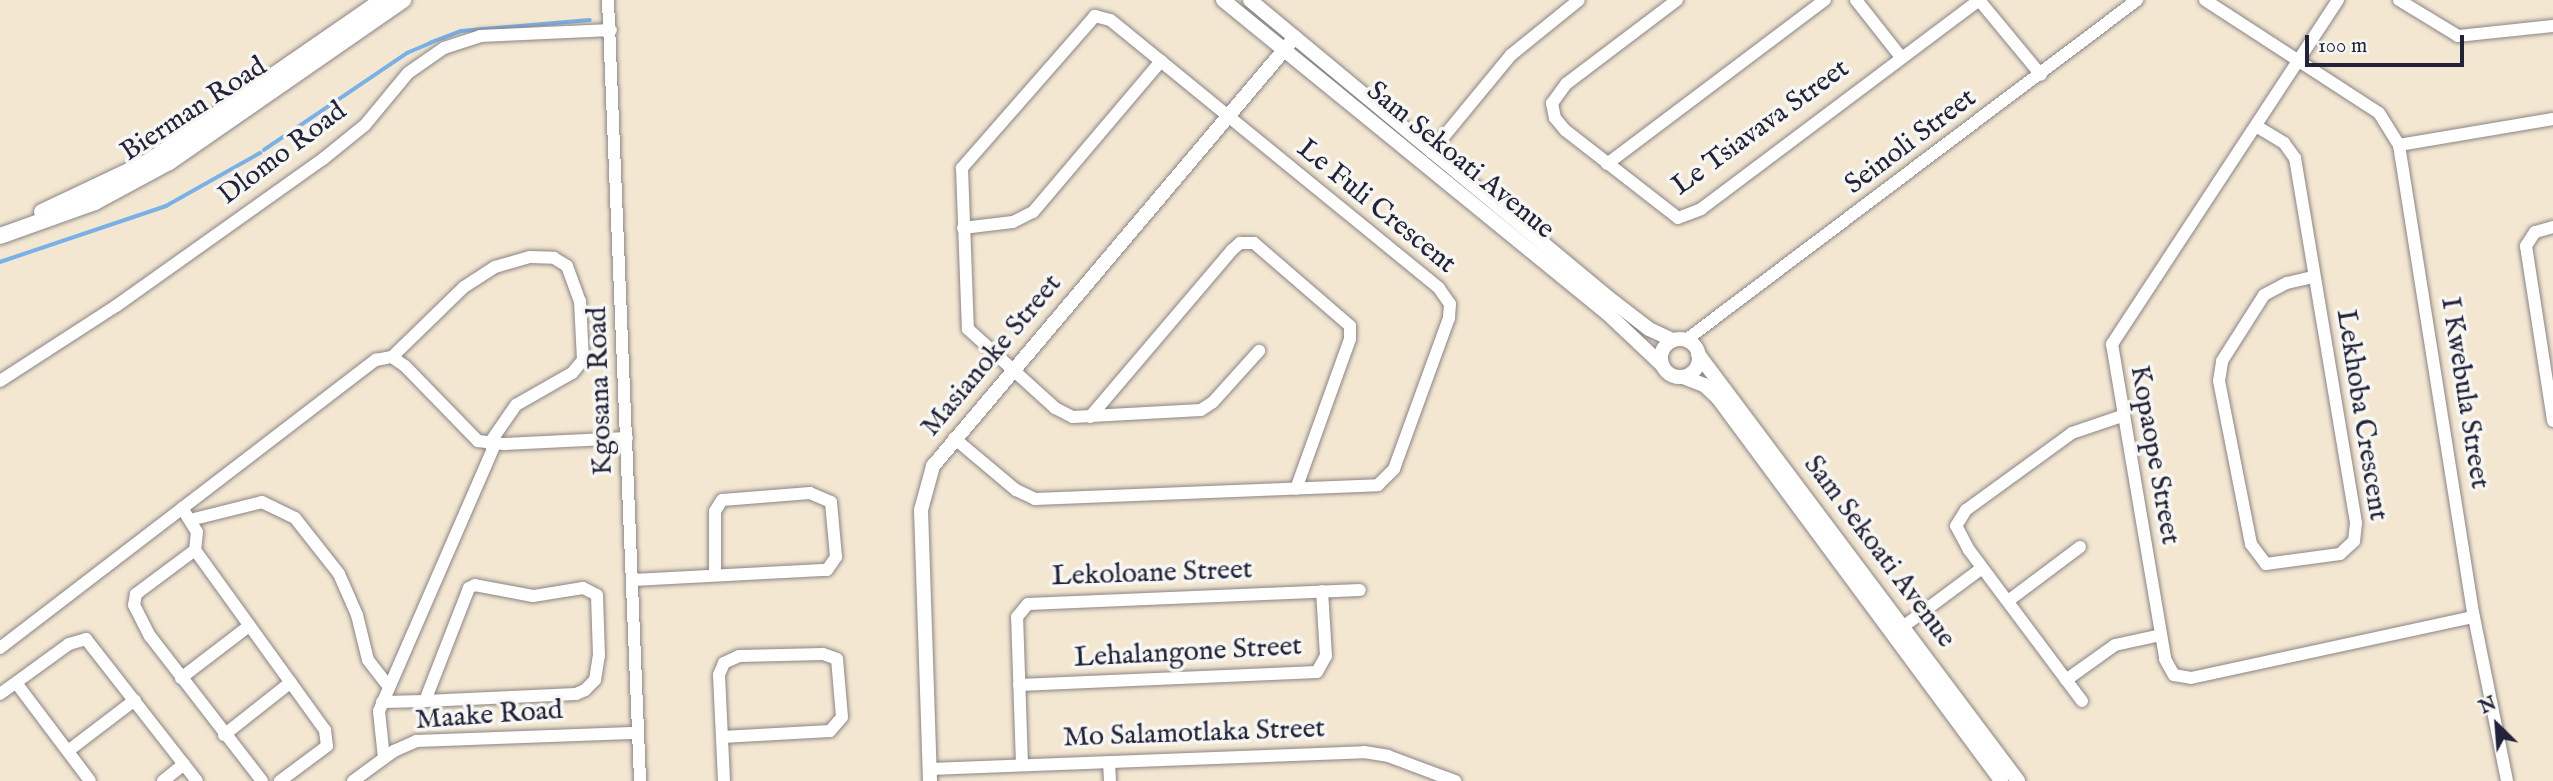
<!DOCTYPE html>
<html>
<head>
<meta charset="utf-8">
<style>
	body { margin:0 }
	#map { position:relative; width:2553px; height:781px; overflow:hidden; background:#f3e7d1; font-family:"IM FELL English",serif }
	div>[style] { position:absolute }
	.stream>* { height:3.5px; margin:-1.75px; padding:0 1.75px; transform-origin:1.75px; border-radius:1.75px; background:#78b0e8 }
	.roads { filter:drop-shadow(0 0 2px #8a8486) drop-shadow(0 0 2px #8a8486) }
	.minor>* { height:12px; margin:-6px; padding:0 6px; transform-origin:6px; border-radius:6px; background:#fff }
	.tertiary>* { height:14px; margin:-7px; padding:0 7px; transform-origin:7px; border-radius:7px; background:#fff }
	.tertiary>.ring { margin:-7px; padding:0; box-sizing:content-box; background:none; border:14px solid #fff; border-radius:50% }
	.secondary>* { height:16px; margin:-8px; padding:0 8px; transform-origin:8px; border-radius:8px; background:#fff }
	span { translate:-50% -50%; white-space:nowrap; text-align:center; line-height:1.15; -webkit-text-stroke:7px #f6f6f2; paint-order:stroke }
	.street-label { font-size:28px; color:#22223b }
	.north { position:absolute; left:2462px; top:690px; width:70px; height:70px; -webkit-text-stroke:5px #f6f6f2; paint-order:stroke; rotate:335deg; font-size:19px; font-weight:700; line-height:28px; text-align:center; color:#22223b }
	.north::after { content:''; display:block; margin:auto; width:24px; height:32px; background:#22223b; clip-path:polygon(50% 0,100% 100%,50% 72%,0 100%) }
	.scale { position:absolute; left:2305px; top:35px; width:159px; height:32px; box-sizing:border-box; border:4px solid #22223b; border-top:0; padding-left:9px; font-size:21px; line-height:24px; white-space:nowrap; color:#22223b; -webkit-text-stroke:5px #f6f6f2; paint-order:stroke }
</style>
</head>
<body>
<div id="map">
	<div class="stream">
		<div style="left:264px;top:150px;width:173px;rotate:-34.1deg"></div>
		<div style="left:407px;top:53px;width:25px;rotate:-23deg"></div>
		<div style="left:430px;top:43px;width:33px;rotate:-21deg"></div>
		<div style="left:461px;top:31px;width:129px;rotate:-4.9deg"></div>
		<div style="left:0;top:262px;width:175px;rotate:-18.6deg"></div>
		<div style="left:166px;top:206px;width:108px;rotate:-29.4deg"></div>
	</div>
	<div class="roads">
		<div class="minor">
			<div style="left:608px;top:0;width:782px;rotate:87.65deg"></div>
			<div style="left:1677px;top:0;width:139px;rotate:142.9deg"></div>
			<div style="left:1566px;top:84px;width:24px;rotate:126deg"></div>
			<div style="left:1552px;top:103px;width:15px;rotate:79deg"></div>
			<div style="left:1555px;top:118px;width:16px;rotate:50deg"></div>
			<div style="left:1565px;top:130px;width:143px;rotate:37.9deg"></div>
			<div style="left:1678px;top:218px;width:25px;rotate:-21deg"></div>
			<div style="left:1701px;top:209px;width:348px;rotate:-36.9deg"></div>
			<div style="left:1856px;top:0;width:71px;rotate:51.8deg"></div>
			<div style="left:1979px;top:0;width:97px;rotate:50.4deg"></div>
			<div style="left:2205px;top:0;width:207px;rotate:33deg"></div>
			<div style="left:2379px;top:113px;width:38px;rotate:58deg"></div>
			<div style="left:2399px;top:145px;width:478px;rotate:81deg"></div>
			<div style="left:2474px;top:617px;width:167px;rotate:78.6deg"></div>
			<div style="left:2338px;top:0;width:412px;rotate:123.3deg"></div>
			<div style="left:2112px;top:344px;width:319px;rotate:80.4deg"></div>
			<div style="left:2165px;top:659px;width:18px;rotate:61deg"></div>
			<div style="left:2174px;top:675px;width:17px;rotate:10deg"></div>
			<div style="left:2191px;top:678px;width:289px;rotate:-12.2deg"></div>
			<div style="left:2399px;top:0;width:69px;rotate:31.4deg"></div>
			<div style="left:2458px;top:36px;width:96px;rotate:-6deg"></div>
			<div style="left:2256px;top:126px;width:33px;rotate:31deg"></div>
			<div style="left:2284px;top:143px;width:19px;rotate:54deg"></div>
			<div style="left:2295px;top:158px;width:370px;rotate:80.5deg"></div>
			<div style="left:2356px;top:523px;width:18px;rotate:96deg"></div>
			<div style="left:2354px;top:541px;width:19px;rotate:137deg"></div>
			<div style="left:2340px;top:554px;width:75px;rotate:172.3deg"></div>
			<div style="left:2266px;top:564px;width:25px;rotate:-127deg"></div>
			<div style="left:2251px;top:544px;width:166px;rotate:-101.1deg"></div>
			<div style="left:2219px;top:381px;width:20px;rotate:-81deg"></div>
			<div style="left:2222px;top:361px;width:78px;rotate:-57.5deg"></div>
			<div style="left:2264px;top:295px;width:26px;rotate:-28deg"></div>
			<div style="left:2287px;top:283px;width:28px;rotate:-13deg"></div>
			<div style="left:2399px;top:145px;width:156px;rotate:-9.6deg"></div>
			<div style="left:1431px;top:152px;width:126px;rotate:-50.5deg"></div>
			<div style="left:1511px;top:55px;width:87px;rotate:-39deg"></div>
			<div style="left:1607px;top:164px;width:273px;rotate:-37deg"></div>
			<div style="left:2553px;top:227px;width:19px;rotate:164deg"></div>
			<div style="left:2535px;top:232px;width:17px;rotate:123deg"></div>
			<div style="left:2526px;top:246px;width:177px;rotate:81.2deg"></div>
			<div style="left:963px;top:228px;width:50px;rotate:-6.8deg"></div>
			<div style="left:1013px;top:222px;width:22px;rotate:-27deg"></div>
			<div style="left:1033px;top:212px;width:198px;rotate:-49.7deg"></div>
			<div style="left:1686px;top:340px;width:565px;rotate:-37.01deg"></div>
			<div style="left:392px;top:357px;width:100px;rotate:-44.2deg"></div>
			<div style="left:464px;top:287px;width:37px;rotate:-33deg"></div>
			<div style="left:495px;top:267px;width:36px;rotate:-16deg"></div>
			<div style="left:530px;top:257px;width:24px;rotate:2deg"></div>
			<div style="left:554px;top:258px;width:15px;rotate:32deg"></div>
			<div style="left:567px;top:266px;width:37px;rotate:70deg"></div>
			<div style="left:580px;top:301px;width:59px;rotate:87.1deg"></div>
			<div style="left:583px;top:360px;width:17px;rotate:130deg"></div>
			<div style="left:572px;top:373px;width:64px;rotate:150.3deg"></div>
			<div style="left:516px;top:405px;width:47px;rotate:124.7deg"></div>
			<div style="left:0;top:381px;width:138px;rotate:-32.9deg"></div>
			<div style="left:116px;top:306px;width:254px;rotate:-35.4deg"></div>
			<div style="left:323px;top:159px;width:54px;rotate:-39deg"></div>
			<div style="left:365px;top:125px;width:67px;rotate:-50.4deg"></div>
			<div style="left:408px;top:73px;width:44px;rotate:-34.8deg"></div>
			<div style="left:444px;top:48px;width:38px;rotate:-18deg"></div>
			<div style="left:480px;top:36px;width:131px;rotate:-2.6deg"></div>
			<div style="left:1090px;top:417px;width:219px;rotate:-49.6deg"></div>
			<div style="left:1232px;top:250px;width:11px;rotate:-41deg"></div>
			<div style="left:1240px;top:243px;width:14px"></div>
			<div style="left:1254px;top:243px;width:127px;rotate:40.8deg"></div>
			<div style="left:1350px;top:326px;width:13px;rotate:90deg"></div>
			<div style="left:1350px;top:339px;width:159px;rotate:109.8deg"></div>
			<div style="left:954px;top:438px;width:81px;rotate:40deg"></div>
			<div style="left:1016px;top:490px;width:21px;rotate:25deg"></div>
			<div style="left:1035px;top:499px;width:343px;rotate:-2.3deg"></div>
			<div style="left:1378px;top:485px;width:23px;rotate:-45deg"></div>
			<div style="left:1394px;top:469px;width:161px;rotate:-70deg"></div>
			<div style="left:1449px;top:318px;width:14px;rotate:-86deg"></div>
			<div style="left:1450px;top:304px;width:19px;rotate:-125deg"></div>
			<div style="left:1439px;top:288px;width:424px;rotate:-140.8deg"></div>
			<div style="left:1110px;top:20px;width:16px;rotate:-165deg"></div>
			<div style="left:1095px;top:16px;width:202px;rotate:131.2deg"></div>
			<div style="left:962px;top:168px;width:161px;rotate:87.9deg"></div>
			<div style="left:968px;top:329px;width:118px;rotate:42.2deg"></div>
			<div style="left:1055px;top:408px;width:20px;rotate:27deg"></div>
			<div style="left:1073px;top:417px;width:128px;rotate:-3.1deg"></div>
			<div style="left:1201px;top:410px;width:14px;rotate:-34deg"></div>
			<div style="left:1213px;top:402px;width:69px;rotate:-48deg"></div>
			<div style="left:182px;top:508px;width:28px;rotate:58deg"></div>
			<div style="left:197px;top:532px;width:18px;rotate:96deg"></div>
			<div style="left:195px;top:550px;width:74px;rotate:143.3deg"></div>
			<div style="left:136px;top:594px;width:11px;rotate:100deg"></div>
			<div style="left:134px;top:605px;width:35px;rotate:63deg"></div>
			<div style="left:150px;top:636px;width:183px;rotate:52.3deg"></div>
			<div style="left:190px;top:520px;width:74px;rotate:-14deg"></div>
			<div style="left:262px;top:502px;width:37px;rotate:26deg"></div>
			<div style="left:295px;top:518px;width:71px;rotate:51.8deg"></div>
			<div style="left:339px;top:574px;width:45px;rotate:66.3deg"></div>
			<div style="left:357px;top:615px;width:46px;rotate:76.3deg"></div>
			<div style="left:368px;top:660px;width:33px;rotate:52deg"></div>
			<div style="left:195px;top:550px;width:222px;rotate:54.2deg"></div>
			<div style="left:325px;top:730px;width:16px;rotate:83deg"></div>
			<div style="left:327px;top:746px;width:59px;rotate:143.3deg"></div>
			<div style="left:633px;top:580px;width:194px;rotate:-3deg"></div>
			<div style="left:827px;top:570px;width:16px;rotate:-55deg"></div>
			<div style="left:836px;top:557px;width:55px;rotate:-95.2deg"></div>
			<div style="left:831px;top:502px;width:23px;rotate:-157deg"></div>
			<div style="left:810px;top:493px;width:88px;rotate:175.5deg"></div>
			<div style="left:722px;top:500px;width:13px;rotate:122deg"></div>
			<div style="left:715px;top:511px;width:63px;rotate:90deg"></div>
			<div style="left:2008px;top:601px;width:90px;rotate:-36.9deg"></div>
			<div style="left:1904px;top:626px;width:97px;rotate:-36.6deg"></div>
			<div style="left:0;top:648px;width:474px;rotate:-37.5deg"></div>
			<div style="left:376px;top:360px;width:16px;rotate:-11deg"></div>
			<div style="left:392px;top:357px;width:16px;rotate:35deg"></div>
			<div style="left:405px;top:366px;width:105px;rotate:45.8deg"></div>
			<div style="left:478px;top:441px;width:26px;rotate:7deg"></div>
			<div style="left:504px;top:444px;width:123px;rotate:-2.8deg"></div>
			<div style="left:181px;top:678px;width:86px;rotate:-37.4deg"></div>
			<div style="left:2066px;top:680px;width:60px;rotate:-35.5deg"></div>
			<div style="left:2115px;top:645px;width:47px;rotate:-12.3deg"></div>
			<div style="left:17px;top:684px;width:121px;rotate:53deg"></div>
			<div style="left:1019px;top:685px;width:298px;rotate:-2.5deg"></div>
			<div style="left:1317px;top:672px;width:18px;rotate:-61deg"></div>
			<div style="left:1326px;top:656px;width:65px;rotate:-93.5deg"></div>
			<div style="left:0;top:694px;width:85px;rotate:-35.9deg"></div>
			<div style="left:69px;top:644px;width:18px;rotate:-16deg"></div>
			<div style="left:86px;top:639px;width:180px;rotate:52deg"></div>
			<div style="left:2082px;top:701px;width:189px;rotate:-126.8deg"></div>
			<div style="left:1969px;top:550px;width:27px;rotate:-118deg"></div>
			<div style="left:1956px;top:526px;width:19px;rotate:-58deg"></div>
			<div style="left:1966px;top:510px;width:131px;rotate:-36deg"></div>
			<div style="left:2072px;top:433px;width:53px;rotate:-18.8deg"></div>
			<div style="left:382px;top:702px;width:43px;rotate:-1.3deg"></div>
			<div style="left:425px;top:701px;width:151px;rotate:-2.7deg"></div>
			<div style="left:576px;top:694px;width:10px;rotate:-24deg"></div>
			<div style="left:585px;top:690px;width:14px;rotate:-45deg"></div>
			<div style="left:595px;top:680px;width:24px;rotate:-81deg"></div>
			<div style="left:599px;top:656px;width:61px;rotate:-91.9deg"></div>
			<div style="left:597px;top:595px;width:16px;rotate:-153deg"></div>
			<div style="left:583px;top:588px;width:51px;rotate:170.9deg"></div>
			<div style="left:533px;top:596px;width:59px;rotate:-169.3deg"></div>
			<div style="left:475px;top:585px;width:7px;rotate:153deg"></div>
			<div style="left:469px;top:588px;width:121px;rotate:111.3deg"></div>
			<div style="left:224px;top:735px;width:85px;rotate:-38.3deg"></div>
			<div style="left:722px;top:737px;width:108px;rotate:-3.2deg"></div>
			<div style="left:830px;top:731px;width:18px;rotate:-49deg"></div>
			<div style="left:842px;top:717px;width:58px;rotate:-94.9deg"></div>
			<div style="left:837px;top:659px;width:15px;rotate:-160deg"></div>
			<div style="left:823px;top:654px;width:84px;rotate:178.6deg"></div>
			<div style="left:739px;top:656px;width:17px;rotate:155deg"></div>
			<div style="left:724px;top:663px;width:13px;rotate:113deg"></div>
			<div style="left:719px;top:675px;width:106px;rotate:87.3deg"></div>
			<div style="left:68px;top:751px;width:84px;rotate:-37.3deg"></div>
			<div style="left:384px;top:758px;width:47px;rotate:-96.1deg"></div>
			<div style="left:379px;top:711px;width:291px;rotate:-66.5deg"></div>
			<div style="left:1109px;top:762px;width:19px;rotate:87deg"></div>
			<div style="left:1022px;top:765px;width:148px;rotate:-91.9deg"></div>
			<div style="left:1017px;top:617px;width:17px;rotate:-50deg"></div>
			<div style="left:1028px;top:604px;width:332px;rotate:-2.4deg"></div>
			<div style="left:930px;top:769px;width:434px;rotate:-2.2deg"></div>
			<div style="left:1364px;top:752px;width:24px;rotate:9deg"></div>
			<div style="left:1388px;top:756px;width:72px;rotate:20.5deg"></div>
			<div style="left:163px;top:781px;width:27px;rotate:-39deg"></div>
			<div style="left:353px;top:781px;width:51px;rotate:-36.2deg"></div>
			<div style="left:394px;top:751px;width:24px;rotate:-24deg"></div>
			<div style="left:416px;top:741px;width:222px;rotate:-2.1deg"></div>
		</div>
		<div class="tertiary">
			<div style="left:1223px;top:0;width:495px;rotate:39.2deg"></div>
			<div style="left:1607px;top:313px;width:76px;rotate:43.4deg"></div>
			<div style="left:1250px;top:0;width:473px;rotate:39.7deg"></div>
			<div style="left:1614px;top:302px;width:44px;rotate:37.6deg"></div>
			<div style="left:1649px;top:329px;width:26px;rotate:25deg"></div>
			<div class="ring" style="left:1661px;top:339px;width:24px;height:24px"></div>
			<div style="left:1698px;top:354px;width:534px;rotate:53.15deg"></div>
			<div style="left:1683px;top:377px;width:22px;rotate:21deg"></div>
			<div style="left:1704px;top:385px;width:19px;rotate:43deg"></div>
			<div style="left:1718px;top:398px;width:476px;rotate:53.5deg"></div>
			<div style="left:930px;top:781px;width:271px;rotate:-91.9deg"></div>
			<div style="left:921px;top:510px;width:46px;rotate:-74.7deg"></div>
			<div style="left:933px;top:466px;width:561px;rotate:-49.84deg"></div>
		</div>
		<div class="secondary">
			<div style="left:42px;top:212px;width:117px;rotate:-25.3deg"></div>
			<div style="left:148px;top:162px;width:285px;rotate:-34.6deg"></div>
			<div style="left:0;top:236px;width:101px;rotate:-19.7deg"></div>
			<div style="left:95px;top:202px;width:84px;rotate:-28.4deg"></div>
			<div style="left:169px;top:162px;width:285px;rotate:-34.7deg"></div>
		</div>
	</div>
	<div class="street-label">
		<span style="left:194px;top:110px;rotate:-33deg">Bierman Road</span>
		<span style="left:1761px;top:128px;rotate:-36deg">Le Tsiavava Street</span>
		<span style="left:1911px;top:142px;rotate:-37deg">Seinoli Street</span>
		<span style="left:283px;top:154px;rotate:-37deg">Dlomo Road</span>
		<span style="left:1460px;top:161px;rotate:39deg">Sam Sekoati Avenue</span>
		<span style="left:1376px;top:207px;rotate:39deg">Le Fuli Crescent</span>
		<span style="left:992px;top:356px;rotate:-50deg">Masianoke Street</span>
		<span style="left:601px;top:391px;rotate:-92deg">Kgosana Road</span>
		<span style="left:2464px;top:393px;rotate:81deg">I Kwebula Street</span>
		<span style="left:2361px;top:415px;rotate:81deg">Lekhoba Crescent</span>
		<span style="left:2154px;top:455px;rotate:80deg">Kopaope Street</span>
		<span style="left:1879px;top:552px;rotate:53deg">Sam Sekoati Avenue</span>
		<span style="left:1152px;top:574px;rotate:-2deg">Lekoloane Street</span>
		<span style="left:1188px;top:653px;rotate:-3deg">Lehalangone Street</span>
		<span style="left:489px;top:716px;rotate:-4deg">Maake Road</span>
		<span style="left:1194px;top:734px;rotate:-2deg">Mo Salamotlaka Street</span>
	</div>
	<div class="north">N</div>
	<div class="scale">100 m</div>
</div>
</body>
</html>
